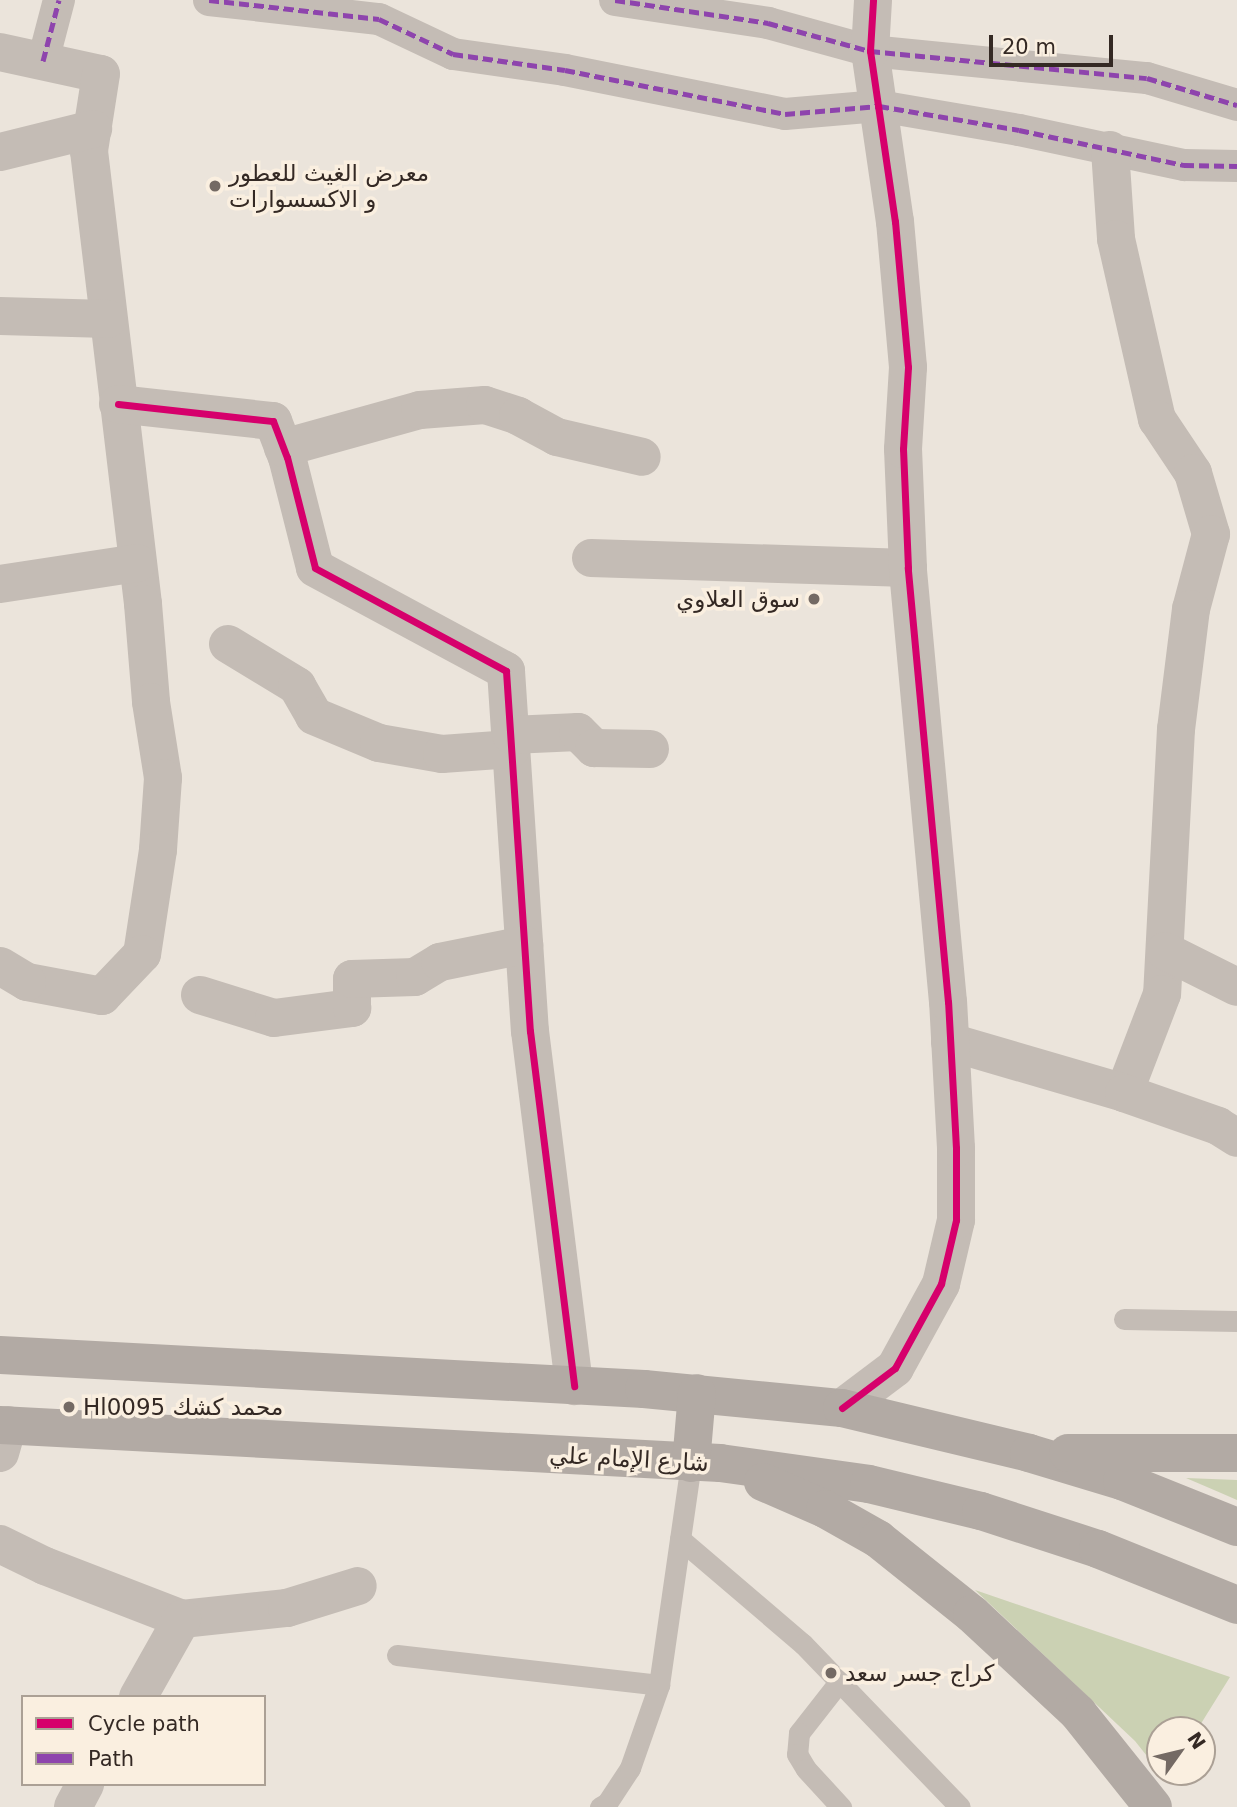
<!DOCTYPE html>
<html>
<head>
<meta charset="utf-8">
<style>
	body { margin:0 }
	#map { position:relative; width:1237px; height:1807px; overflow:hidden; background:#ebe4db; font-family:"DejaVu Sans","Noto Sans Arabic",sans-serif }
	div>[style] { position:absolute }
	.green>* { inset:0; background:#cbd1b3 }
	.service>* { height:21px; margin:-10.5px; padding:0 10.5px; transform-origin:10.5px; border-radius:10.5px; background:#c4bcb5 }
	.pedestrian>* { height:32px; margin:-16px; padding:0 16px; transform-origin:16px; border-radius:16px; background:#c4bcb5 }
	.minor>* { height:38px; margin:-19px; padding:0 19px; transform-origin:19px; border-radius:19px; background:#c4bcb5 }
	.primary>* { height:38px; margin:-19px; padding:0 19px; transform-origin:19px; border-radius:19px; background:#b2aaa4 }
	.quiet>* { height:5px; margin-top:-2.5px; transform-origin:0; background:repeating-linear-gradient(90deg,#8e44ad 0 10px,transparent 0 15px) }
	.cycleway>* { height:7px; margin:-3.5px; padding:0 3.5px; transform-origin:3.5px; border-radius:3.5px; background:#d6006c }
	.dots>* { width:19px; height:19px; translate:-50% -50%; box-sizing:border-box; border:4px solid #faefe0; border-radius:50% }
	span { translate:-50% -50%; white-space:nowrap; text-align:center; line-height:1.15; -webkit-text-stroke:7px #faefe0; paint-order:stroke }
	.poi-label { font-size:23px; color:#342924 }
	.left { translate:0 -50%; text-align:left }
	.right { translate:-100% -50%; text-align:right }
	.street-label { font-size:23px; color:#342924 }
	.legend { position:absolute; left:21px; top:1695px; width:245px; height:91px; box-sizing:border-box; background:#faefe0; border:2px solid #aba095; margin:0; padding:9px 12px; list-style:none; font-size:21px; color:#342924 }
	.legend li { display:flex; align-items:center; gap:14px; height:35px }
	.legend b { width:35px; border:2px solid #aba095 }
	.north { position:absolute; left:1146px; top:1716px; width:70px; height:70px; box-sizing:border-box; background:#faefe0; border:2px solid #aba095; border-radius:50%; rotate:56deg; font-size:19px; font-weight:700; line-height:28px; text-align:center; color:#342924 }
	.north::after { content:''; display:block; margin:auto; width:24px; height:32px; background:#746a64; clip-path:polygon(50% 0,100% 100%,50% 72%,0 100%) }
	.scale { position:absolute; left:989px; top:35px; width:124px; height:32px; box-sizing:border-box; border:4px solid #342924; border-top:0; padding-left:9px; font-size:21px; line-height:24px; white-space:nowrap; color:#342924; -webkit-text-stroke:5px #faefe0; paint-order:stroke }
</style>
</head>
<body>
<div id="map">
	<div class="green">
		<div style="clip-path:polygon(1186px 1478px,1237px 1480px,1237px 1500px,1221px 1493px)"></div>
		<div style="clip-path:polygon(975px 1590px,1230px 1677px,1197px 1730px,1160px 1730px,1160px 1772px,1171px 1772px,1166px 1780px,1135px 1741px)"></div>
	</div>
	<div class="service">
		<div style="left:1124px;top:1319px;width:113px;rotate:1deg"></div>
		<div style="left:680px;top:1539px;width:162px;rotate:40.5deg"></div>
		<div style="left:803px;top:1644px;width:226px;rotate:46.1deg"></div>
		<div style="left:397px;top:1655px;width:264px;rotate:6.5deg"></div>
		<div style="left:839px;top:1682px;width:65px;rotate:128.1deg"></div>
		<div style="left:799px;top:1733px;width:21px;rotate:95deg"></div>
		<div style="left:797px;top:1754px;width:17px;rotate:59deg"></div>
		<div style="left:806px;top:1769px;width:52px;rotate:47.4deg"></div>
		<div style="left:600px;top:1807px;width:8px;rotate:-30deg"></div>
		<div style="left:607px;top:1803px;width:42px;rotate:-56.7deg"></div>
		<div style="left:630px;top:1768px;width:88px;rotate:-70.7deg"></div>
		<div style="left:659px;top:1685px;width:224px;rotate:-81.8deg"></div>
	</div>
	<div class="pedestrian">
		<div style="left:209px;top:0;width:171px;rotate:6.4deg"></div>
		<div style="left:379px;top:19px;width:82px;rotate:25.3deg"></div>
		<div style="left:453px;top:54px;width:113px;rotate:8.1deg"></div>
		<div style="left:565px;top:70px;width:224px;rotate:11.3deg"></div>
		<div style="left:785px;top:114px;width:94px;rotate:-4.9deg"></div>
		<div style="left:879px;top:106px;width:142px;rotate:9.7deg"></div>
		<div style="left:1019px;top:130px;width:169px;rotate:12deg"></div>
		<div style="left:1184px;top:165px;width:53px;rotate:1.1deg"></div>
		<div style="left:615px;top:0;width:155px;rotate:8.5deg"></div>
		<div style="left:768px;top:23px;width:106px;rotate:15.4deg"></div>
		<div style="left:870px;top:51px;width:278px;rotate:5.6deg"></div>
		<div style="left:1147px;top:78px;width:94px;rotate:16.7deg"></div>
		<div style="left:43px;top:61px;width:63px;rotate:-75.3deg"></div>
	</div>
	<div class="minor">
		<div style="left:0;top:52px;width:103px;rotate:12.3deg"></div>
		<div style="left:101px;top:74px;width:78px;rotate:98.9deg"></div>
		<div style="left:89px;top:151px;width:456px;rotate:83.2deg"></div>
		<div style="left:143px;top:604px;width:98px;rotate:85.3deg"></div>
		<div style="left:151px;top:702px;width:77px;rotate:81deg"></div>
		<div style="left:163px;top:778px;width:72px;rotate:94deg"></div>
		<div style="left:158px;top:850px;width:105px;rotate:98.7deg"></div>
		<div style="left:142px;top:954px;width:58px;rotate:133.6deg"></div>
		<div style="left:102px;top:996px;width:76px;rotate:-169.4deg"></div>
		<div style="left:27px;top:982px;width:31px;rotate:-149deg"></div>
		<div style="left:1110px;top:150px;width:89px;rotate:86.1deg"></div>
		<div style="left:1116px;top:239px;width:185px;rotate:77.2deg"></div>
		<div style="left:1157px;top:419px;width:65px;rotate:56.3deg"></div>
		<div style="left:1193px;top:473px;width:64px;rotate:73.6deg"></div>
		<div style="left:1211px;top:534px;width:78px;rotate:104.9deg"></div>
		<div style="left:1191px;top:609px;width:121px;rotate:97.1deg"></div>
		<div style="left:1176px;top:729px;width:265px;rotate:93deg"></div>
		<div style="left:1162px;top:994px;width:106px;rotate:111deg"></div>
		<div style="left:0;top:152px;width:96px;rotate:-13.9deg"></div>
		<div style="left:0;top:316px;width:108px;rotate:1.6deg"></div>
		<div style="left:118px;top:404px;width:156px;rotate:6.3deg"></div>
		<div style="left:273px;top:421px;width:39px;rotate:69deg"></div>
		<div style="left:287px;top:457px;width:114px;rotate:75.8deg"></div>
		<div style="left:315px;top:568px;width:217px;rotate:28.3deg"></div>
		<div style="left:506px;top:671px;width:361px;rotate:86.2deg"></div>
		<div style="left:530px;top:1031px;width:358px;rotate:82.9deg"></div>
		<div style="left:283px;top:448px;width:142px;rotate:-15.5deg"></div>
		<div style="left:420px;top:410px;width:65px;rotate:-4.4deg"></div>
		<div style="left:485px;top:405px;width:35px;rotate:18deg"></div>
		<div style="left:518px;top:416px;width:44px;rotate:28.3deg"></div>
		<div style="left:557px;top:437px;width:87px;rotate:13.2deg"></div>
		<div style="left:591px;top:558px;width:317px;rotate:1.8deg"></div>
		<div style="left:0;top:584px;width:139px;rotate:-8.7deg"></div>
		<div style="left:228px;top:644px;width:81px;rotate:31.3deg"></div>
		<div style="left:297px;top:686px;width:34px;rotate:60deg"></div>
		<div style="left:314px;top:716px;width:70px;rotate:22.6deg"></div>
		<div style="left:379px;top:743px;width:64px;rotate:9.9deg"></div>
		<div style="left:442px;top:754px;width:69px;rotate:-4.1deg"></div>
		<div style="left:511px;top:735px;width:67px;rotate:-2.6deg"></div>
		<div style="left:578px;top:732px;width:23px;rotate:45deg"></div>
		<div style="left:594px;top:748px;width:56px;rotate:1deg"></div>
		<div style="left:1165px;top:951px;width:80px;rotate:26.6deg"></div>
		<div style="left:200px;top:995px;width:77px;rotate:17.3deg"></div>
		<div style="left:274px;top:1018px;width:79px;rotate:-7.3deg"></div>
		<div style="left:352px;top:1008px;width:29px;rotate:-90deg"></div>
		<div style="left:352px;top:979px;width:63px;rotate:-1.8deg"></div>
		<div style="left:415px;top:977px;width:29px;rotate:-31deg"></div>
		<div style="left:440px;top:962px;width:86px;rotate:-11.4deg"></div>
		<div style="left:950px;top:1042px;width:181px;rotate:16.3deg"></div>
		<div style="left:1124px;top:1093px;width:100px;rotate:19.3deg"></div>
		<div style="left:1218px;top:1126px;width:22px;rotate:32deg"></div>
		<div style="left:842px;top:1408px;width:66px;rotate:-37deg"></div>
		<div style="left:895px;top:1368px;width:96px;rotate:-61.3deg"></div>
		<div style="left:941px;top:1284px;width:66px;rotate:-76.8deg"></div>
		<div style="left:956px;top:1220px;width:72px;rotate:-90deg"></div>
		<div style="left:956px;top:1148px;width:146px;rotate:-93.1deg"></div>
		<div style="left:948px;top:1002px;width:436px;rotate:-95.3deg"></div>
		<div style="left:908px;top:568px;width:119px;rotate:-92.4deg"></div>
		<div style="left:903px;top:449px;width:82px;rotate:-86.5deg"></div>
		<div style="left:908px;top:367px;width:146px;rotate:-95.1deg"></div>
		<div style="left:895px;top:222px;width:173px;rotate:-98.3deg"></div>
		<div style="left:870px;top:51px;width:51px;rotate:-86.6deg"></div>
		<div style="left:0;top:1453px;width:29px;rotate:-74deg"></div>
		<div style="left:0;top:1544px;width:50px;rotate:26.1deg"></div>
		<div style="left:45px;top:1566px;width:147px;rotate:21.1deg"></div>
		<div style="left:182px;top:1619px;width:106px;rotate:-6deg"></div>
		<div style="left:287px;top:1608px;width:74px;rotate:-17.2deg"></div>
		<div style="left:138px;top:1697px;width:90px;rotate:-60.6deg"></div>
		<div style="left:73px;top:1807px;width:26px;rotate:-62deg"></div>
	</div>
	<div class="primary">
		<div style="left:0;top:1355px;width:645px;rotate:3.02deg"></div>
		<div style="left:644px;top:1389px;width:199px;rotate:5.5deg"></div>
		<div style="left:842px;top:1408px;width:192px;rotate:13.5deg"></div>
		<div style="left:1029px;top:1453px;width:97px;rotate:16.8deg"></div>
		<div style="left:1122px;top:1481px;width:124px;rotate:21.8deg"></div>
		<div style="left:0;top:1425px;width:721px;rotate:3.02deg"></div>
		<div style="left:720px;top:1463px;width:150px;rotate:8deg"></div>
		<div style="left:869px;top:1484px;width:115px;rotate:13.6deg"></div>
		<div style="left:981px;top:1511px;width:123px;rotate:18deg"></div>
		<div style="left:1098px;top:1549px;width:150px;rotate:21.9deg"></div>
		<div style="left:1068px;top:1453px;width:169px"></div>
		<div style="left:691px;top:1463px;width:70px;rotate:-85.1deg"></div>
		<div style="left:763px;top:1482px;width:68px;rotate:23.5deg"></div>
		<div style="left:825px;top:1509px;width:61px;rotate:29.5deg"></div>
		<div style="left:878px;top:1539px;width:120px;rotate:38.6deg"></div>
		<div style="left:972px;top:1614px;width:145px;rotate:43deg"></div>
		<div style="left:1078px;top:1713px;width:120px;rotate:51.4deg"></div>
	</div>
	<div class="quiet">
		<div style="left:209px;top:0;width:171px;rotate:6.4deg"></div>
		<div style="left:379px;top:19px;width:82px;rotate:25.3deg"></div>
		<div style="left:453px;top:54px;width:113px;rotate:8.1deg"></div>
		<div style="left:565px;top:70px;width:224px;rotate:11.3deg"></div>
		<div style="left:785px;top:114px;width:94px;rotate:-4.9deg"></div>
		<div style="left:879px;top:106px;width:142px;rotate:9.7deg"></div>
		<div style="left:1019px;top:130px;width:169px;rotate:12deg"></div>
		<div style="left:1184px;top:165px;width:53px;rotate:1.1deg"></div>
		<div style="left:615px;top:0;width:155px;rotate:8.5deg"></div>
		<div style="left:768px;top:23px;width:106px;rotate:15.4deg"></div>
		<div style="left:870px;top:51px;width:278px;rotate:5.6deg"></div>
		<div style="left:1147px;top:78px;width:94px;rotate:16.7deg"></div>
		<div style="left:43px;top:61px;width:63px;rotate:-75.3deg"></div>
	</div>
	<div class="cycleway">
		<div style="left:118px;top:404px;width:156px;rotate:6.3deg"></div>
		<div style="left:273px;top:421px;width:39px;rotate:69deg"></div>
		<div style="left:287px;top:457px;width:114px;rotate:75.8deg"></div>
		<div style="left:315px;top:568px;width:217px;rotate:28.3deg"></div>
		<div style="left:506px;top:671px;width:361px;rotate:86.2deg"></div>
		<div style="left:530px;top:1031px;width:358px;rotate:82.9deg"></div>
		<div style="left:842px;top:1408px;width:66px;rotate:-37deg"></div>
		<div style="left:895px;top:1368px;width:96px;rotate:-61.3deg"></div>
		<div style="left:941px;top:1284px;width:66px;rotate:-76.8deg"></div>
		<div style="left:956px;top:1220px;width:72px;rotate:-90deg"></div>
		<div style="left:956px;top:1148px;width:146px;rotate:-93.1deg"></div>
		<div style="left:948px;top:1002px;width:436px;rotate:-95.3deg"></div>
		<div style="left:908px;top:568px;width:119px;rotate:-92.4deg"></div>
		<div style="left:903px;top:449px;width:82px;rotate:-86.5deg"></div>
		<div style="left:908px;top:367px;width:146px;rotate:-95.1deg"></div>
		<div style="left:895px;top:222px;width:173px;rotate:-98.3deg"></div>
		<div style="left:870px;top:51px;width:51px;rotate:-86.6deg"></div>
	</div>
	<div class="dots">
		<div style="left:215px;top:186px;background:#746a64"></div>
		<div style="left:814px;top:599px;background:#746a64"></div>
		<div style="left:69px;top:1407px;background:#746a64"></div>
		<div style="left:831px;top:1673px;background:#746a64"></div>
	</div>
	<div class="poi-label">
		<span class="left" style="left:229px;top:186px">معرض الغيث للعطور<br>و الاكسسوارات</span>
		<span class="right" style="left:800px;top:599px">سوق العلاوي</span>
		<span class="left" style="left:83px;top:1407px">Hl0095 محمد كشك</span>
		<span class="left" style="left:845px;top:1673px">كراج جسر سعد</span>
	</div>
	<div class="street-label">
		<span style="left:629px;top:1459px;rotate:3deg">شارع الإمام علي</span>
	</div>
	<ul class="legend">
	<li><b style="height:9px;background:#d6006c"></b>Cycle path</li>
	<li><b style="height:9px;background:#8e44ad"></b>Path</li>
	</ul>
	<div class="north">N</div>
	<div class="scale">20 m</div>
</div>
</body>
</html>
